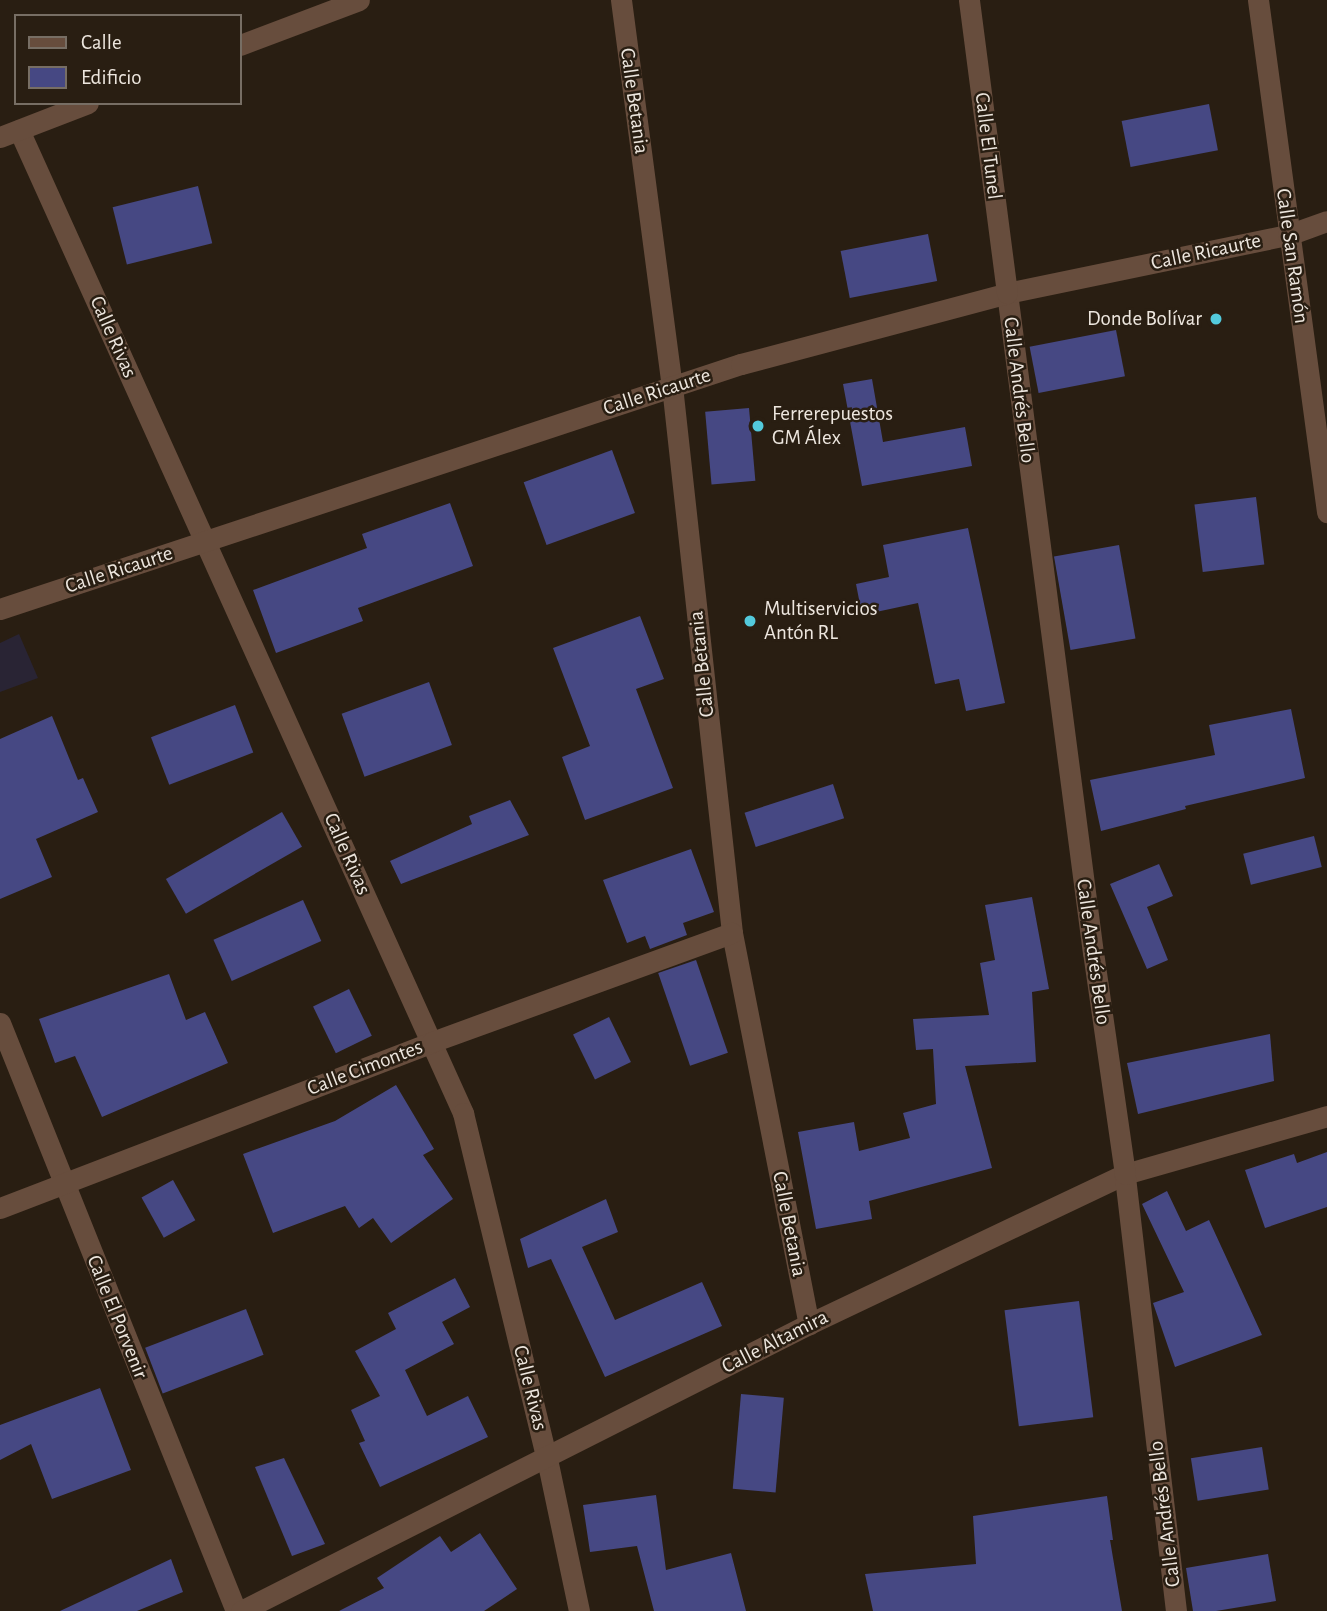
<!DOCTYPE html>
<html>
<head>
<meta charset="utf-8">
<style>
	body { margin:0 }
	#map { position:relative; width:1327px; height:1611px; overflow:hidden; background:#291e12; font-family:"Alegreya Sans",sans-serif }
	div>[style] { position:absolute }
	.education>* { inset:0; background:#292434 }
	.building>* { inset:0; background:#464883; transform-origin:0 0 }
	.minor>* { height:21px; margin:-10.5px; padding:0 10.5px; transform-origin:10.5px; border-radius:10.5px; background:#674d3d }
	.tertiary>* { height:21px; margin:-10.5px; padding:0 10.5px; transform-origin:10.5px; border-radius:10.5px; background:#674d3d }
	.dots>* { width:19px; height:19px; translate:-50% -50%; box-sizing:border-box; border:4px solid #291e12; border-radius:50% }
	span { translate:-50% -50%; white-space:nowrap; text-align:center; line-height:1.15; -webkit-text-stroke:5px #291e12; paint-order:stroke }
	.street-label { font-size:21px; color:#ede6de }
	.poi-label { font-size:21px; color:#ede6de }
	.right { translate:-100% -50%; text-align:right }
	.left { translate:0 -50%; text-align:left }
	.legend { position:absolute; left:14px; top:14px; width:228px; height:91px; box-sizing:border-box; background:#291e12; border:2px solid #776e64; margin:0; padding:9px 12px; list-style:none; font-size:21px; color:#ede6de }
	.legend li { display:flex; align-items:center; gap:14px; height:35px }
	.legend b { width:35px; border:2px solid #776e64 }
</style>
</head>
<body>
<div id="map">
	<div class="education">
		<div style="clip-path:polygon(19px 634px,38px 678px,0 692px,0 643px)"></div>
	</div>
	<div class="building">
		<div style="left:1209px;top:104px;width:47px;height:89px;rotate:79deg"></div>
		<div style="left:198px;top:186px;width:59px;height:88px;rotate:76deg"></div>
		<div style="left:928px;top:234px;width:48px;height:89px;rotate:79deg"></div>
		<div style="left:1116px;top:330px;width:47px;height:88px;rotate:79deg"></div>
		<div style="clip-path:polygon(872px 379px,883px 442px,965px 427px,972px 466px,862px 486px,843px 384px)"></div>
		<div style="left:749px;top:408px;width:73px;height:44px;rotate:85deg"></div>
		<div style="left:612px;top:450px;width:67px;height:94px;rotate:70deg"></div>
		<div style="left:1256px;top:497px;width:68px;height:62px;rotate:83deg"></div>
		<div style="clip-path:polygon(450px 503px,473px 566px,358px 608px,363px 621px,276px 653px,253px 590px,367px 548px,362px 534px)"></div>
		<div style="clip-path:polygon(968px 528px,1005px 703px,966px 711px,959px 679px,935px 684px,918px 603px,862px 615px,856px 584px,889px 577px,883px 545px)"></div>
		<div style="left:1119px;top:545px;width:95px;height:66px;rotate:80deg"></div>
		<div style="clip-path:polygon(640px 616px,664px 679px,636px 689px,673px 788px,585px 820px,562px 757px,590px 746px,553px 648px)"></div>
		<div style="left:429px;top:682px;width:67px;height:93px;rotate:70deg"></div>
		<div style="left:235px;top:705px;width:51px;height:90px;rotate:69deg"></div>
		<div style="clip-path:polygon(1291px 709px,1305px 778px,1185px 806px,1186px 809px,1101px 831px,1090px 780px,1215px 755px,1209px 725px)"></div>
		<div style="clip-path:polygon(52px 716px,78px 780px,83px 778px,98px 812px,36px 839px,52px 877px,0 899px,0 739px)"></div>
		<div style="left:833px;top:784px;width:36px;height:93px;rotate:72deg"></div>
		<div style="clip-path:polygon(510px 800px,529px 835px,401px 884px,390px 861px,472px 824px,469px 816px)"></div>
		<div style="left:282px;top:812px;width:40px;height:134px;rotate:60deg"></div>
		<div style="left:1314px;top:836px;width:32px;height:73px;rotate:76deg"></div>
		<div style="clip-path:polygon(691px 849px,714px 912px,683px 923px,687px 935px,650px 949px,645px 936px,627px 943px,603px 880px)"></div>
		<div style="clip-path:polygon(1159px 864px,1173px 896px,1147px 907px,1168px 960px,1147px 969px,1110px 884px)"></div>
		<div style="clip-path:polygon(1032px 897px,1049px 989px,1032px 992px,1036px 1062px,965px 1066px,992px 1168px,869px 1201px,872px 1219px,816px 1229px,798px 1132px,854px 1122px,859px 1151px,910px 1138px,903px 1113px,936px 1104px,933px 1049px,916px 1050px,913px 1019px,989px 1015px,980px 963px,995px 960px,985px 905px)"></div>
		<div style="left:303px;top:900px;width:45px;height:98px;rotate:66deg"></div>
		<div style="left:696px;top:960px;width:98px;height:40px;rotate:71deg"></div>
		<div style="clip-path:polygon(169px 974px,186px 1020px,205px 1012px,228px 1063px,102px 1117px,75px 1056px,55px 1063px,39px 1019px)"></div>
		<div style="left:349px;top:989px;width:52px;height:40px;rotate:64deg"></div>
		<div style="left:609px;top:1017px;width:50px;height:40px;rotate:64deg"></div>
		<div style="clip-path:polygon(1270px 1034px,1274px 1081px,1138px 1114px,1127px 1063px)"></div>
		<div style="clip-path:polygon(396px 1085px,434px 1149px,423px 1155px,453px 1199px,391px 1243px,373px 1218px,359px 1228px,345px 1206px,273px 1233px,243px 1154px,335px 1121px)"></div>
		<div style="clip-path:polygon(1327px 1152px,1327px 1207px,1265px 1228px,1245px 1170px,1294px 1154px,1297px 1163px)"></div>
		<div style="left:173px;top:1180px;width:46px;height:36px;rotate:61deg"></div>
		<div style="clip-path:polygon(1167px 1191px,1186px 1231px,1209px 1220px,1262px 1335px,1175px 1367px,1153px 1303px,1184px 1292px,1142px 1204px)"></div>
		<div style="clip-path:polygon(606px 1199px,618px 1232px,582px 1247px,615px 1320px,702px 1282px,722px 1326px,605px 1377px,551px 1259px,528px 1268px,520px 1239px)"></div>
		<div style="clip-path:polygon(455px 1278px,470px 1307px,442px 1322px,454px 1344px,405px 1370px,427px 1416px,468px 1396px,488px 1437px,380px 1487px,359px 1443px,365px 1441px,351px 1410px,380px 1396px,355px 1351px,396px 1329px,388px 1313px)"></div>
		<div style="left:1079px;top:1301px;width:117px;height:75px;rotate:83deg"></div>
		<div style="left:246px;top:1309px;width:49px;height:108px;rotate:69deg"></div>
		<div style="clip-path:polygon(100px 1388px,131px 1470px,52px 1499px,31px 1444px,0 1460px,0 1425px)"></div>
		<div style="left:741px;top:1394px;width:43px;height:95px;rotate:5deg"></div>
		<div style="left:1262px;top:1447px;width:43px;height:72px;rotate:81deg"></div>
		<div style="clip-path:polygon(284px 1458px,325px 1544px,292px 1556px,255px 1467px)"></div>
		<div style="clip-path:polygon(656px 1495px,666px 1570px,731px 1553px,746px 1611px,654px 1611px,637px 1546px,590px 1552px,583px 1505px)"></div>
		<div style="clip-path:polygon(1107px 1496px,1113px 1540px,1110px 1540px,1122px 1611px,873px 1611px,865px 1574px,976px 1564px,973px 1516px)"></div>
		<div style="clip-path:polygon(480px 1533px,517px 1589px,484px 1611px,339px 1611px,384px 1588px,377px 1578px,440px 1536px,451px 1552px)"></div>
		<div style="clip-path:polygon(1268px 1554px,1276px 1601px,1216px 1611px,1193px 1611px,1186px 1568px)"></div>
		<div style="clip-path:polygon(171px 1559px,183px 1592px,137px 1611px,60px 1611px)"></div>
	</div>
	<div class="minor">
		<div style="left:621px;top:0;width:389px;rotate:82.5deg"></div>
		<div style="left:672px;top:386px;width:550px;rotate:83.74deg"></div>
		<div style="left:732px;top:933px;width:399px;rotate:78.9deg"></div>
		<div style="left:1258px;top:0;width:517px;rotate:82.32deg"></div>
		<div style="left:240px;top:45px;width:127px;rotate:-20.7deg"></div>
		<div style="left:19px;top:130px;width:1079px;rotate:65.69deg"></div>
		<div style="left:463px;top:1113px;width:356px;rotate:76.4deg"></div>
		<div style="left:547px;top:1459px;width:155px;rotate:78.1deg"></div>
		<div style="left:0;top:137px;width:94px;rotate:-21.1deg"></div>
		<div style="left:0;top:1023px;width:634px;rotate:68.13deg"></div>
		<div style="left:0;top:1208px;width:463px;rotate:-21deg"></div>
		<div style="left:432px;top:1042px;width:319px;rotate:-20deg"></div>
		<div style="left:241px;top:1611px;width:636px;rotate:-26.81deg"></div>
		<div style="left:809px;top:1324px;width:350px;rotate:-25.4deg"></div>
		<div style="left:1125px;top:1174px;width:210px;rotate:-16deg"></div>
		<div style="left:1176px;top:1611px;width:440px;rotate:-96.7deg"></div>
		<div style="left:1125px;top:1174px;width:223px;rotate:-98.2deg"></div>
		<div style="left:1093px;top:953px;width:666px;rotate:-97.42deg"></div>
		<div style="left:1007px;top:293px;width:287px;rotate:-11.7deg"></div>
		<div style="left:1288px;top:235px;width:41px;rotate:-19.7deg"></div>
	</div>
	<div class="tertiary">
		<div style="left:0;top:609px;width:780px;rotate:-18.3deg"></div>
		<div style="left:741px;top:364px;width:275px;rotate:-14.9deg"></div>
		<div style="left:1007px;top:293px;width:295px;rotate:-97.4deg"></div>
	</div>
	<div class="dots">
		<div style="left:1216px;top:319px;background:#53cadc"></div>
		<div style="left:758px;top:426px;background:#53cadc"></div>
		<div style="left:750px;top:621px;background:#53cadc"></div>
	</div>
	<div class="street-label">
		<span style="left:634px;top:101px;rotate:82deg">Calle Betania</span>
		<span style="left:988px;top:146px;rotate:83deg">Calle El Tunel</span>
		<span style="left:1206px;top:252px;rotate:-12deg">Calle Ricaurte</span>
		<span style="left:1292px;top:256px;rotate:82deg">Calle San Ramón</span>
		<span style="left:113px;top:337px;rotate:66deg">Calle Rivas</span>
		<span style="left:1019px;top:390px;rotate:83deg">Calle Andrés Bello</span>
		<span style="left:657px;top:392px;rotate:-18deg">Calle Ricaurte</span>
		<span style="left:119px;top:570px;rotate:-18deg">Calle Ricaurte</span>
		<span style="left:702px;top:664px;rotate:-96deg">Calle Betania</span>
		<span style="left:347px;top:854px;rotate:66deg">Calle Rivas</span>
		<span style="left:1093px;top:952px;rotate:82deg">Calle Andrés Bello</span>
		<span style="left:365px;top:1068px;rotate:-21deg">Calle Cimontes</span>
		<span style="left:789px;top:1224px;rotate:79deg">Calle Betania</span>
		<span style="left:117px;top:1317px;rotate:68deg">Calle El Porvenir</span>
		<span style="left:775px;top:1342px;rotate:-27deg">Calle Altamira</span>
		<span style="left:530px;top:1388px;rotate:76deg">Calle Rivas</span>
		<span style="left:1165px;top:1514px;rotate:-97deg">Calle Andrés Bello</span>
	</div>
	<div class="poi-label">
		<span class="right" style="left:1202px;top:319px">Donde Bolívar</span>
		<span class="left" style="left:772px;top:426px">Ferrerepuestos<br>GM Álex</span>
		<span class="left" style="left:764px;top:621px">Multiservicios<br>Antón RL</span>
	</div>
	<ul class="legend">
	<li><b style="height:9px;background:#674d3d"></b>Calle</li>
	<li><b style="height:19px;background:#464883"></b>Edificio</li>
	</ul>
</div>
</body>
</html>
